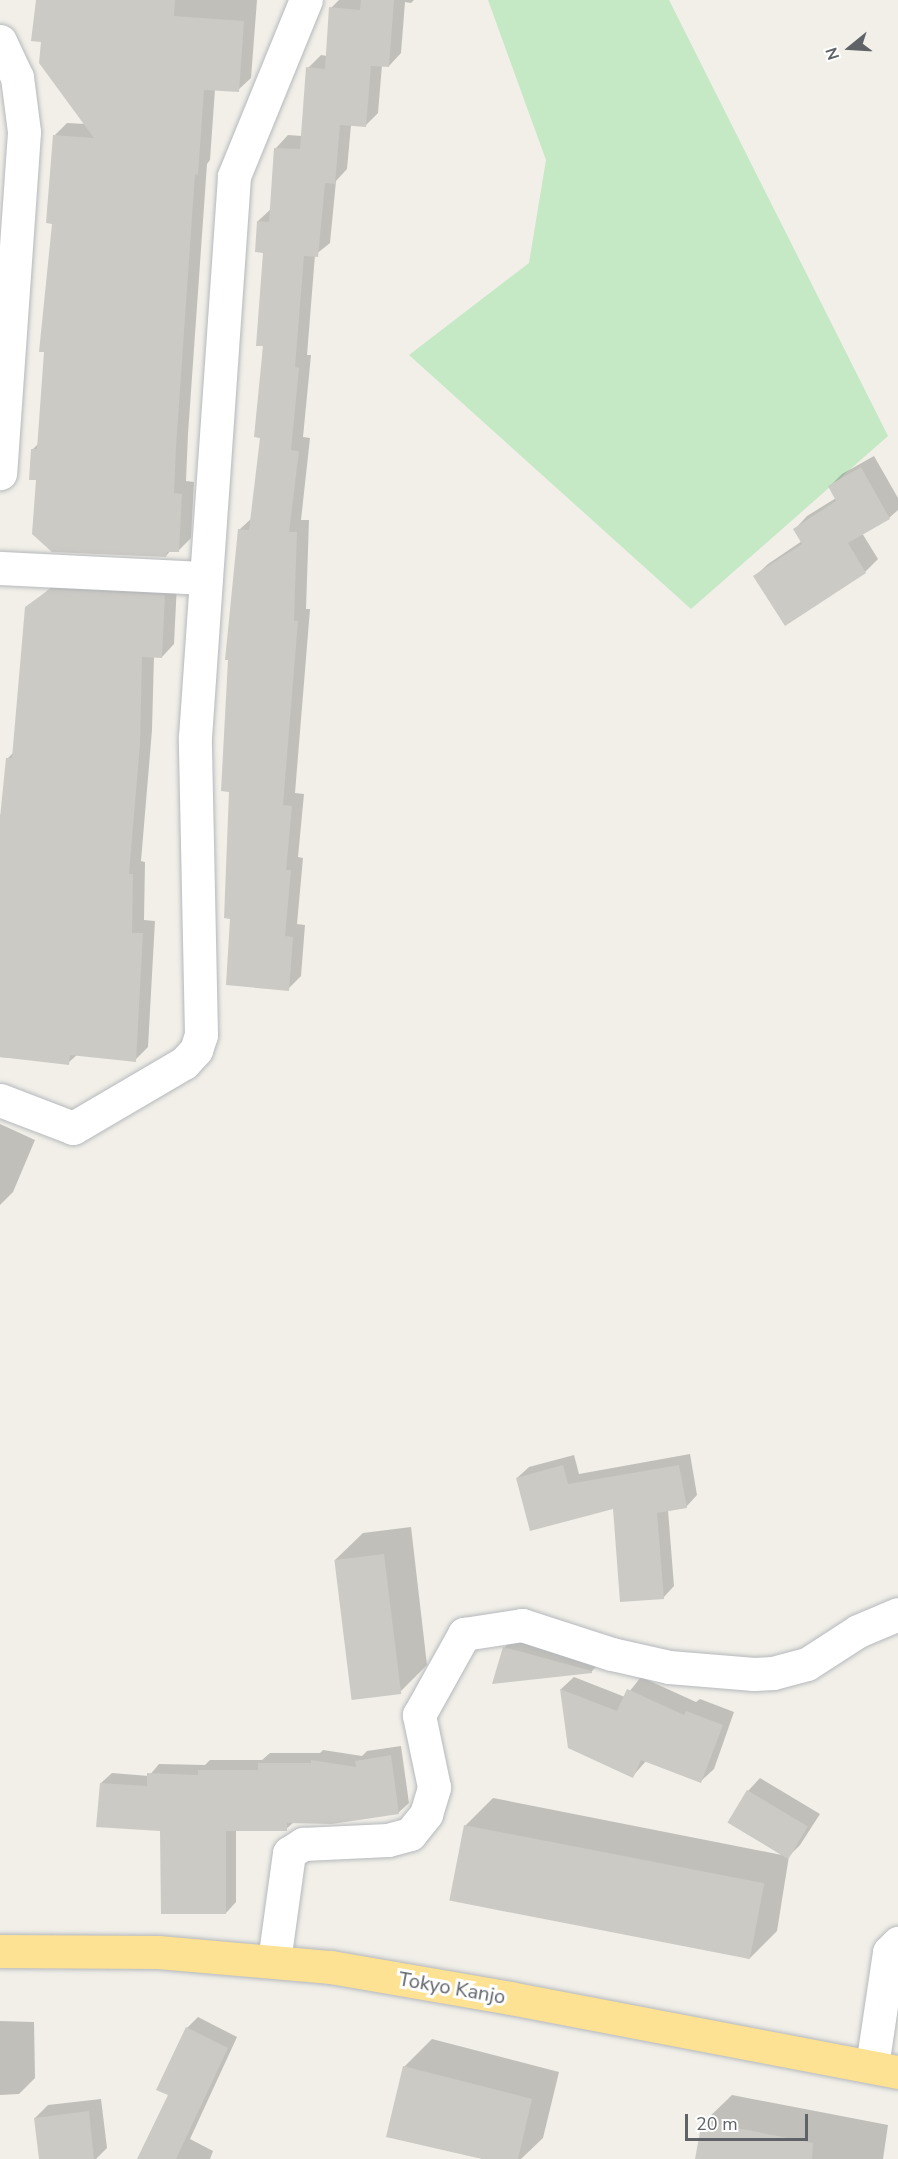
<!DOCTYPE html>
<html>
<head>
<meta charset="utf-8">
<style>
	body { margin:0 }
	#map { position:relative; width:898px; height:2159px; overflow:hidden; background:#f1efe8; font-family:"Nunito Sans",sans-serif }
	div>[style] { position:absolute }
	.green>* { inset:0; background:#c5e8c5 }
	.shadow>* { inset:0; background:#0003 }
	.building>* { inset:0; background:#cccac5; transform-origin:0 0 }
	.roads { filter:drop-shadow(0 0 2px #b5b8bc) drop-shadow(0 0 2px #b5b8bc) }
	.street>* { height:33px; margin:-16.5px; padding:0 16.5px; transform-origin:16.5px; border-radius:16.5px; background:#fff }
	.highway>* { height:33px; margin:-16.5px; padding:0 16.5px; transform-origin:16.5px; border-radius:16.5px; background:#fde293 }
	span { translate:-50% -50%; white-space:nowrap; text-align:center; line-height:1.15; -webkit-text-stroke:6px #fff; paint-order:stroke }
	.street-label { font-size:20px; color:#5f6368 }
	.north { position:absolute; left:820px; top:18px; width:60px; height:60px; -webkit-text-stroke:4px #fff; paint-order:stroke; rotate:252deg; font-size:16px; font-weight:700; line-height:24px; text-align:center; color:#5f6368 }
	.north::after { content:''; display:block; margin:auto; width:21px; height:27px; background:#5f6368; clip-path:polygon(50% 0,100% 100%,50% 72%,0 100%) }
	.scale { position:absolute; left:685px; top:2114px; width:123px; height:27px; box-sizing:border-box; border:3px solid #5f6368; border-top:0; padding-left:8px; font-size:18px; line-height:21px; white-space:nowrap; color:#5f6368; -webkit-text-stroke:4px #fff; paint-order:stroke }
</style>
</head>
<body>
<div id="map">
	<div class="green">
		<div style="clip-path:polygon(488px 0,669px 0,888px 436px,691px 609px,409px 355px,529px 263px,546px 160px)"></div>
	</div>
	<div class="shadow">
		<div style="clip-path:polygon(37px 0,257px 0,251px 78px,238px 90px,215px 89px,210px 160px,207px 164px,188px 434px,186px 481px,194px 482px,191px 538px,178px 551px,171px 550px,166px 556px,37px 479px,33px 449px,39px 443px,53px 223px,55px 135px,67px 123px,86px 124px,43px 41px)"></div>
		<div style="clip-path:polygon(339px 0,414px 0,411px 3px,405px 2px,401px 53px,389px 66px,382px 65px,378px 113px,365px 126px,351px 125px,347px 169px,336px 181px,330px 243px,315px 255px,307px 355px,311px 355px,303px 437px,310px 438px,301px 520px,309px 520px,306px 609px,310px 609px,295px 793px,304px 794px,298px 857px,303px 858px,297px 924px,305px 925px,301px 976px,288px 989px,232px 918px,239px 530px,252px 518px,261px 436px,265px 251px,258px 221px,272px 208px,276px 148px,288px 135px,302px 136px,308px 68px,321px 55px,327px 56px,331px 8px)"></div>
		<div style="clip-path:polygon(874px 456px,898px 498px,898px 510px,889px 518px,862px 533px,878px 559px,865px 572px,786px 624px,755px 576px,768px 564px,802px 541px,795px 529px,807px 516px,836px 498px,830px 486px,842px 474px)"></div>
		<div style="clip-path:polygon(64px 577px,177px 583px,174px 644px,162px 657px,154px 656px,152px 730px,141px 861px,145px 862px,144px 920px,155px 921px,148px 1047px,135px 1060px,78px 1054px,68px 1063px,0 1057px,0 815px,4px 812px,7px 759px,14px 752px,26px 608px)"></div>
		<div style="clip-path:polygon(0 1124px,35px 1140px,13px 1192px,0 1205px)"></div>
		<div style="clip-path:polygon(690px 1454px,697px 1495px,686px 1507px,668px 1510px,674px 1586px,663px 1598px,614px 1507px,517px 1478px,529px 1467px,574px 1455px,579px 1474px)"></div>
		<div style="clip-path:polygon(411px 1527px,427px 1665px,399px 1693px,335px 1560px,363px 1533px)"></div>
		<div style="clip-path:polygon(517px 1635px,604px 1659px,591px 1672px,504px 1648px)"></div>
		<div style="clip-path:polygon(574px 1677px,625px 1697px,641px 1677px,696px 1702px,700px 1699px,734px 1712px,714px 1769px,701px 1781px,646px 1761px,632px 1777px,569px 1747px,561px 1689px)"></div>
		<div style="clip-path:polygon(401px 1746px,409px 1803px,398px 1813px,294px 1822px,286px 1829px,236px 1829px,236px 1902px,226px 1913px,162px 1829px,101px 1783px,112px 1773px,149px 1776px,159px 1764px,205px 1765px,210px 1760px,262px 1760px,270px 1753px,320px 1753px,323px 1750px,362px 1756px,367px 1751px)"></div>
		<div style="clip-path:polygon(760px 1778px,820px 1814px,800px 1845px,789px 1856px,777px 1931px,749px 1959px,465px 1826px,493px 1798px,782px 1855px,748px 1791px)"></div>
		<div style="clip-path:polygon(198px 2017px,237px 2037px,190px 2139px,213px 2151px,210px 2159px,139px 2159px,170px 2094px,187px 2028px)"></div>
		<div style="clip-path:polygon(0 2021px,34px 2022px,35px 2078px,19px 2094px,0 2095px)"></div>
		<div style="clip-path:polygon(432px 2039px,559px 2072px,543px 2138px,521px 2159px,488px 2159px,404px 2067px)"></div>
		<div style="clip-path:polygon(732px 2095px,888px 2125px,883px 2159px,697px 2159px,704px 2122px)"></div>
		<div style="clip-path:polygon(101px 2099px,107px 2148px,96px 2159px,41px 2159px,35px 2118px,48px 2105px)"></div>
	</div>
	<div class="building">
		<div style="clip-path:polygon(36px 0,175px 0,174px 16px,244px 21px,239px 92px,204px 90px,198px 175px,195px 174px,176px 447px,174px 493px,182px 494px,179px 552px,167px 552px,166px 557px,52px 552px,32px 534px,36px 480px,29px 480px,31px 449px,37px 449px,44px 352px,39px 352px,52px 224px,46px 223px,53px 135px,94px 138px,39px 63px,41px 42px,31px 41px)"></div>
		<div style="clip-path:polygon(361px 0,394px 0,389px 67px,371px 66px,366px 127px,340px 125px,335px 184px,325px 183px,318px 257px,304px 256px,295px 367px,299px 368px,291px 450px,299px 451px,289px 532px,297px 532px,294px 621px,298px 621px,283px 805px,292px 806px,286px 870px,291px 870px,285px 936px,293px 937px,289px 991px,226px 985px,230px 919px,224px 918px,229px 792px,221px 791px,228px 660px,225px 660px,238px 529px,249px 530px,260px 438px,254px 437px,263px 346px,256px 346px,263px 253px,255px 252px,257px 221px,269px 222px,274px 148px,300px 149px,306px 67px,325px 69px,329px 7px,360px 10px)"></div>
		<div style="clip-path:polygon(861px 467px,890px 519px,848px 543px,866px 573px,785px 626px,753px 576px,802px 544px,793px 529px,836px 501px,828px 486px)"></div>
		<div style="clip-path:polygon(50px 589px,165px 595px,162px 658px,142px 657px,140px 744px,129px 874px,133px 874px,132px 933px,143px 933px,136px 1062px,70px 1055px,69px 1065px,0 1057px,0 818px,6px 758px,12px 758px,25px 607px)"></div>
		<div style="clip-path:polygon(563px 1465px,568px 1484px,679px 1465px,687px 1508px,657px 1513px,664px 1599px,620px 1602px,613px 1509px,530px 1531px,516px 1478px)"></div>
		<div style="left:384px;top:1554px;width:141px;height:50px;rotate:83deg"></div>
		<div style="clip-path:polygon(503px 1647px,592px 1671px,592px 1673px,492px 1684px)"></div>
		<div style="clip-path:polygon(560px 1689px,617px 1711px,627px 1689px,684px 1715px,686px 1711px,723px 1725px,701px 1783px,641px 1760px,633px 1778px,568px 1748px)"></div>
		<div style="clip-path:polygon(391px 1755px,399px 1814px,332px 1824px,287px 1823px,287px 1831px,226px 1831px,226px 1914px,161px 1914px,160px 1831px,96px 1827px,100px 1783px,147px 1786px,147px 1773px,198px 1775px,198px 1770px,258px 1770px,258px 1763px,311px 1763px,311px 1760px,356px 1767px,355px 1761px)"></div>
		<div style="left:747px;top:1790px;width:71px;height:38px;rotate:31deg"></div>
		<div style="left:464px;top:1825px;width:306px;height:77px;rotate:11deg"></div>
		<div style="clip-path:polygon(186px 2027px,228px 2048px,176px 2159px,137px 2159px,168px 2095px,156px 2090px)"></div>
		<div style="clip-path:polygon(403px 2066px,532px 2099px,518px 2159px,482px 2159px,386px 2137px)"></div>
		<div style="clip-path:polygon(89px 2111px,94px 2159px,39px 2159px,34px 2118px)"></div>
		<div style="clip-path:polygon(702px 2121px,813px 2143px,812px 2159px,695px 2159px)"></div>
	</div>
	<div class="roads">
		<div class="street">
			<div style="left:0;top:41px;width:40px;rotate:65deg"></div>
			<div style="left:17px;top:77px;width:55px;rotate:82.7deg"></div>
			<div style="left:24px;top:132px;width:342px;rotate:94deg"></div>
			<div style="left:0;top:568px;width:206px;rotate:2.8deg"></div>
			<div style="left:0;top:1100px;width:78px;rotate:21deg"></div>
			<div style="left:73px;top:1128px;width:129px;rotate:-30.4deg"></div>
			<div style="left:184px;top:1063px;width:18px;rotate:-47deg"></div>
			<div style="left:196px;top:1050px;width:16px;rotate:-72deg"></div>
			<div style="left:201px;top:1035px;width:298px;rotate:-91.2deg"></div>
			<div style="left:195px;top:737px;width:562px;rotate:-86.02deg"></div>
			<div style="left:234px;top:176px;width:190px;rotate:-67.8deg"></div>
			<div style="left:274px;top:1961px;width:109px;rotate:-82.1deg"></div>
			<div style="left:289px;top:1853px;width:17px;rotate:-33deg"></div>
			<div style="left:303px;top:1844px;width:85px;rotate:-2.7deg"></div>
			<div style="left:388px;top:1840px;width:23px;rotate:-15deg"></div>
			<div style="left:410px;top:1834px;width:26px;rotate:-51deg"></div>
			<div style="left:426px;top:1814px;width:28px;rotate:-73deg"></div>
			<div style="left:434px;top:1787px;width:74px;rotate:-101.8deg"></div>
			<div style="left:419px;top:1715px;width:93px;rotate:-60.9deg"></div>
			<div style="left:464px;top:1634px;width:59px;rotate:-8.8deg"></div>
			<div style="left:522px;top:1625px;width:95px;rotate:17.9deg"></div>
			<div style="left:612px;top:1654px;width:58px;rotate:12.8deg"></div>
			<div style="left:669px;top:1667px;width:85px;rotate:4.7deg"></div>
			<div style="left:754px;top:1674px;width:19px;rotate:-3deg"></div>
			<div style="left:773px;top:1673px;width:35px;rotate:-15deg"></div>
			<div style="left:807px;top:1664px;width:61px;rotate:-32.9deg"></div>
			<div style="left:858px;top:1631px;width:43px;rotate:-23deg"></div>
			<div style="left:872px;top:2066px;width:115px;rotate:-81.5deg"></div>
			<div style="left:889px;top:1952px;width:13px;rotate:-45deg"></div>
		</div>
		<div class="highway">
			<div style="left:0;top:1951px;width:158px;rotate:0.4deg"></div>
			<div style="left:158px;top:1952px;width:174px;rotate:5deg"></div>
			<div style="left:331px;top:1967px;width:182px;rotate:9.8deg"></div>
			<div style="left:510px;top:1998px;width:395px;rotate:10.8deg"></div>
		</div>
	</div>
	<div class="street-label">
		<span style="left:452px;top:1988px;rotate:10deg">Tokyo Kanjo</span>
	</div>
	<div class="north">N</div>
	<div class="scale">20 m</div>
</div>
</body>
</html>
